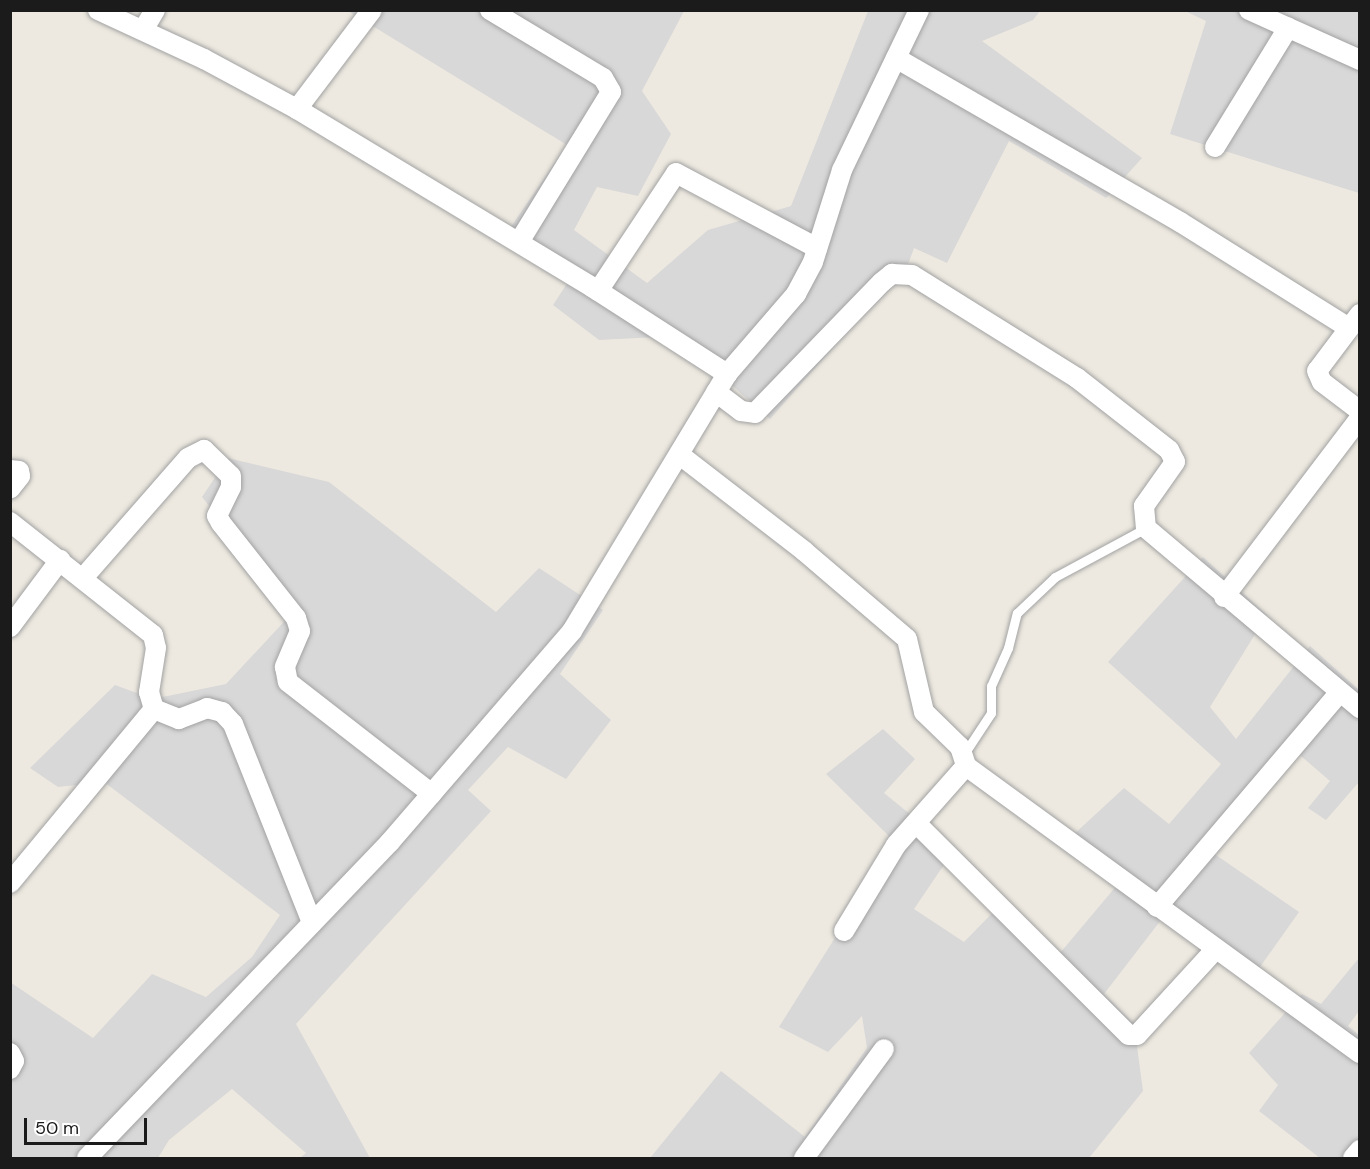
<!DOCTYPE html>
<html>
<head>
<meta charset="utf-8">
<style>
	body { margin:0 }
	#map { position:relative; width:1370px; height:1169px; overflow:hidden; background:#ede9e0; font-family:"DM Sans",sans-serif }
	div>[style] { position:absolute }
	.residential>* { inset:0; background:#d9d8d8 }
	.roads { filter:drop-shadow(0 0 2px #a2a2a2) drop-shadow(0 0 2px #a2a2a2) }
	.service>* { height:9px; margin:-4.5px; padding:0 4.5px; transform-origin:4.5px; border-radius:4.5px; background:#fff }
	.minor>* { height:20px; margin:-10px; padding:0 10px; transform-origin:10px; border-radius:10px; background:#fff }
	span { translate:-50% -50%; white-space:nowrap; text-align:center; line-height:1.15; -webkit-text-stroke:4.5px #fff; paint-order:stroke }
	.frame { position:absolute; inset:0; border:12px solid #1b1b1b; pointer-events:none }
	.scale { position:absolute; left:24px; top:1118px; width:123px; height:27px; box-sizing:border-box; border:3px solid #1b1b1b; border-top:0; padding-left:8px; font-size:18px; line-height:21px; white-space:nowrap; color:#1b1b1b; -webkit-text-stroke:4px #fff; paint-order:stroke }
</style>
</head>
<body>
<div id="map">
	<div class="residential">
		<div style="clip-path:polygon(348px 11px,684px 11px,642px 91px,671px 134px,638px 196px,597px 187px,574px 230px,647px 283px,708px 230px,791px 206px,868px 11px,1040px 11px,1033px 20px,982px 41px,1142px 158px,1106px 198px,1009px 141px,947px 263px,914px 248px,909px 262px,770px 419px,676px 336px,599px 340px,553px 305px,572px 276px,508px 231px,567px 145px)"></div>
		<div style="clip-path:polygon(1185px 11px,1359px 11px,1359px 193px,1170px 134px,1206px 21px)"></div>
		<div style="clip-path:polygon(228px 458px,329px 482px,496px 612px,539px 568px,603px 610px,560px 674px,611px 720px,566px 779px,508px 747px,468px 790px,491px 811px,296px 1024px,370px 1158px,300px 1158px,306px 1153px,232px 1089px,169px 1140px,158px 1158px,11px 1158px,10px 982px,93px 1038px,152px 974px,206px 997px,252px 957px,280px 915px,104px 782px,58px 787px,30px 768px,115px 685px,153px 699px,226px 684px,294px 611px,202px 497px)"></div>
		<div style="clip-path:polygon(1203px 557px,1267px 615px,1210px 707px,1236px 739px,1310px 646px,1359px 690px,1359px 782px,1326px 820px,1308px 808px,1330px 781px,1294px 750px,1213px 853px,1299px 912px,1248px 984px,1161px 920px,1104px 994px,1134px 1024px,1143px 1091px,1089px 1158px,650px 1158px,721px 1071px,805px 1137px,867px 1048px,862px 1016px,828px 1052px,779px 1027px,895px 842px,826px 774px,883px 729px,915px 759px,884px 793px,954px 850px,914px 909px,964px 942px,1006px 899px,1060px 953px,1118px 884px,1072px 836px,1124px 788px,1169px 824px,1221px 764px,1108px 662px)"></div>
		<div style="clip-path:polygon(1359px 958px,1359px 1011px,1348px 1026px,1359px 1035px,1359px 1158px,1320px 1158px,1259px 1111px,1278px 1085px,1249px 1053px,1302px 994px,1321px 1004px)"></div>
	</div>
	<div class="roads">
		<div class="service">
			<div style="left:964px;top:754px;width:49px;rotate:-56.6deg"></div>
			<div style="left:991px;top:713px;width:27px;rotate:-90deg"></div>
			<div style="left:991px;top:686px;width:42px;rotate:-65.9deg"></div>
			<div style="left:1008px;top:648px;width:36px;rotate:-76deg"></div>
			<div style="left:1017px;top:613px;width:52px;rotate:-43.5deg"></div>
			<div style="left:1055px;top:577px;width:103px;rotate:-28.3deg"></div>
		</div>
		<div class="minor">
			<div style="left:98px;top:10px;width:117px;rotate:24.8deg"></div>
			<div style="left:204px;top:59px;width:106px;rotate:28.3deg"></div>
			<div style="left:297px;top:109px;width:345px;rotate:31.1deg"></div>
			<div style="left:592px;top:287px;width:161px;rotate:32.8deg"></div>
			<div style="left:490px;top:10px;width:132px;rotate:31deg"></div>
			<div style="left:603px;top:78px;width:16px;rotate:60deg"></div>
			<div style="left:611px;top:92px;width:176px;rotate:121.5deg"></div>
			<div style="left:1249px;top:10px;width:122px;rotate:24.2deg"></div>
			<div style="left:143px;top:30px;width:23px;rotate:-59deg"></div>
			<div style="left:896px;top:58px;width:328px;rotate:30deg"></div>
			<div style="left:1180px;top:222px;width:199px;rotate:32.1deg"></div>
			<div style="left:297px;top:109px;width:124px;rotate:-52.9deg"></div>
			<div style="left:1215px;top:147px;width:140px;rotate:-58.5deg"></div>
			<div style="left:598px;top:291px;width:141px;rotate:-56.5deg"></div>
			<div style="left:676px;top:173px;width:160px;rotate:28deg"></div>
			<div style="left:1360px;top:314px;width:71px;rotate:127deg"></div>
			<div style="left:1317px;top:371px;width:12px;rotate:66deg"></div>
			<div style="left:1322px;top:382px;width:48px;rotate:37.3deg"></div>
			<div style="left:716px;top:392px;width:31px;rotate:37deg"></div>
			<div style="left:741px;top:411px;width:14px;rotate:8deg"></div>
			<div style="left:755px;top:413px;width:182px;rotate:-45.9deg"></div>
			<div style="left:882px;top:282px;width:13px;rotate:-39deg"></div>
			<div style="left:892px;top:274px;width:20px;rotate:3deg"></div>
			<div style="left:912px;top:275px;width:195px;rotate:32deg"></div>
			<div style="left:1077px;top:378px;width:117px;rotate:38deg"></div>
			<div style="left:1169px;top:450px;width:13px;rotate:63deg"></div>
			<div style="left:1175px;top:462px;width:54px;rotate:125.2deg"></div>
			<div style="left:1144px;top:506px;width:22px;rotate:85deg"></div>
			<div style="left:1146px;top:528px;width:280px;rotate:40.1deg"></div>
			<div style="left:680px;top:455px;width:157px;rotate:37.7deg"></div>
			<div style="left:804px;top:551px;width:135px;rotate:40.5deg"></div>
			<div style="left:907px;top:639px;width:75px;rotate:76.9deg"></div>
			<div style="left:924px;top:712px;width:50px;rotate:44.2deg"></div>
			<div style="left:960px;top:747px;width:20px;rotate:72deg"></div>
			<div style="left:966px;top:766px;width:487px;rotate:36.1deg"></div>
			<div style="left:10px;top:470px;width:9px;rotate:6deg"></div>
			<div style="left:19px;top:471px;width:5px;rotate:79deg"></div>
			<div style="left:20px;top:476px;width:16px;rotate:128deg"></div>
			<div style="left:10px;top:522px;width:182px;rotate:38.3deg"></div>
			<div style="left:153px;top:635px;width:13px;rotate:77deg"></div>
			<div style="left:156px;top:648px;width:45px;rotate:99deg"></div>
			<div style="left:149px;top:692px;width:18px;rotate:74deg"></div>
			<div style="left:154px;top:709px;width:27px;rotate:22deg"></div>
			<div style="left:179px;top:719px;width:30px;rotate:-21deg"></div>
			<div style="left:207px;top:708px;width:16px;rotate:15deg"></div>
			<div style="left:222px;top:712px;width:16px;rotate:47deg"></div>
			<div style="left:233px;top:724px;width:214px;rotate:68.3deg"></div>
			<div style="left:83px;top:578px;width:159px;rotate:-48.8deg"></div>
			<div style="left:188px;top:458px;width:18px;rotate:-27deg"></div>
			<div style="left:204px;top:450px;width:37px;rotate:44deg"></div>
			<div style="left:231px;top:476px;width:11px;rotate:90deg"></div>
			<div style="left:231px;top:487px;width:32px;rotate:116deg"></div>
			<div style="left:217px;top:516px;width:8px;rotate:60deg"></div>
			<div style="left:221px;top:523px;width:121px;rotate:51.7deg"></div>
			<div style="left:296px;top:618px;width:14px;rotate:73deg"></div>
			<div style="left:300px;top:631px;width:39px;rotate:113deg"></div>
			<div style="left:285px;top:667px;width:15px;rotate:79deg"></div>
			<div style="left:288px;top:682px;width:182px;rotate:37.9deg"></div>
			<div style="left:1224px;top:597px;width:225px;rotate:-52.8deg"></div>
			<div style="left:10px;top:627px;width:84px;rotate:-53.3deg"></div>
			<div style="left:917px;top:824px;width:299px;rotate:44.9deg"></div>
			<div style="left:1129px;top:1035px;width:8px"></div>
			<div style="left:1137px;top:1035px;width:115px;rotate:-47.5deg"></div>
			<div style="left:10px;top:883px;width:226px;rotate:-50.4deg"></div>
			<div style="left:1157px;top:907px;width:282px;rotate:-49.6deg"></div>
			<div style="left:844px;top:931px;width:100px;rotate:-58.8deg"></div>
			<div style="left:896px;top:845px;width:106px;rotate:-48.5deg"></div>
			<div style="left:10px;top:1053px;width:9px;rotate:63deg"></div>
			<div style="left:14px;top:1061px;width:9px;rotate:117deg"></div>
			<div style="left:87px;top:1158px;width:438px;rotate:-46.2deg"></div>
			<div style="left:390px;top:842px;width:279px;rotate:-49.2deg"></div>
			<div style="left:572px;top:631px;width:300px;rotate:-58.9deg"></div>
			<div style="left:727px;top:374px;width:106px;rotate:-49.2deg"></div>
			<div style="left:796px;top:294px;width:36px;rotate:-62deg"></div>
			<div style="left:813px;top:262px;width:96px;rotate:-72.5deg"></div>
			<div style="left:842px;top:170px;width:178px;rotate:-64.3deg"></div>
			<div style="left:804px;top:1158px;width:135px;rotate:-53.7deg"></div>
			<div style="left:1353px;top:1158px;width:11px;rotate:-49deg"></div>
		</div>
	</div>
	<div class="frame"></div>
	<div class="scale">50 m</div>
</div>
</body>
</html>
